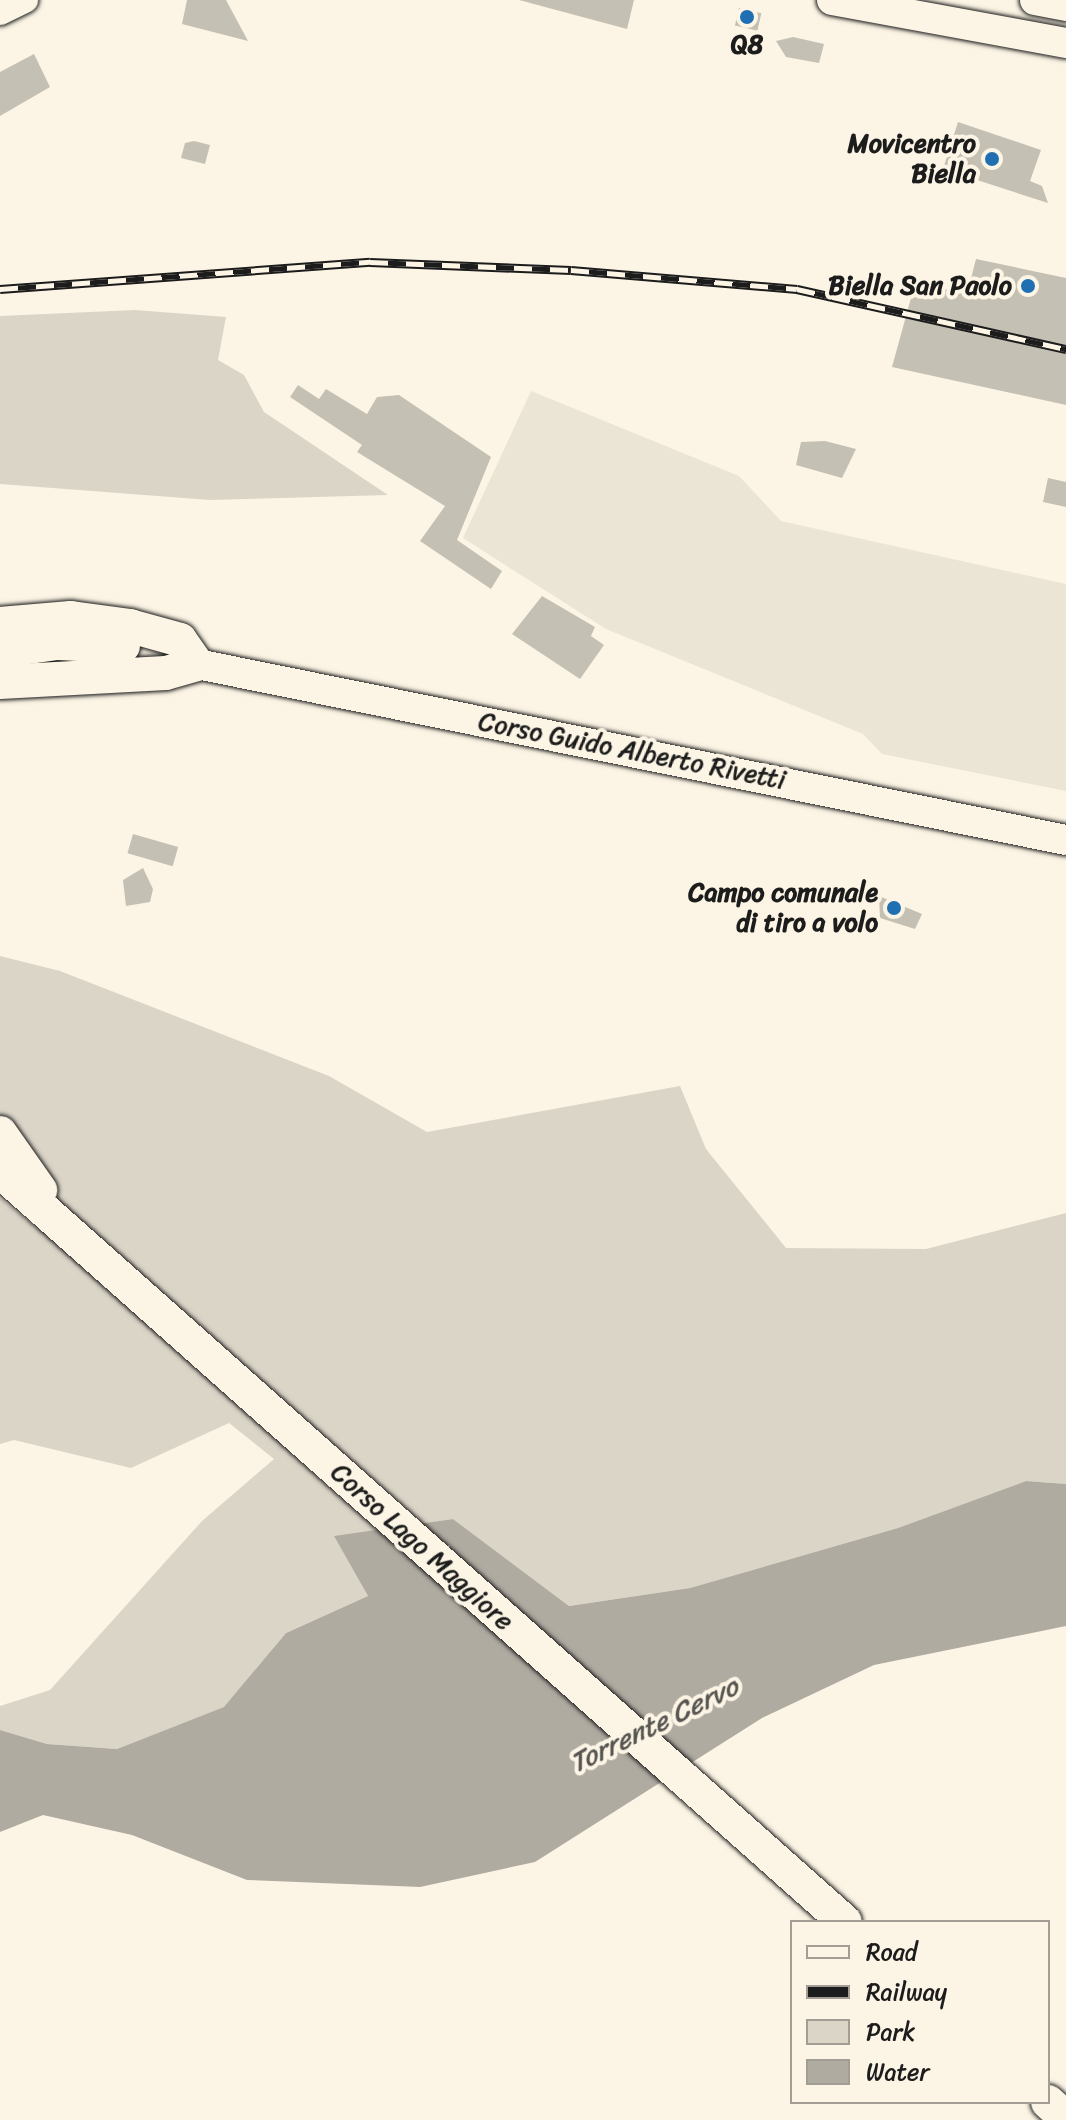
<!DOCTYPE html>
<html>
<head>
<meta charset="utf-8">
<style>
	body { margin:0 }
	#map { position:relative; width:1066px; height:2120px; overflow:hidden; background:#fcf5e5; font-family:Sriracha,sans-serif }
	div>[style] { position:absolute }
	.built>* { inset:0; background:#ebe5d6 }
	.green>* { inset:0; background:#dbd5c8 }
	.water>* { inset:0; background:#b0aba1 }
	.building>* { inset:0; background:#c4c0b3; transform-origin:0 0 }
	.roads { filter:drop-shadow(0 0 2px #1c1c1c) drop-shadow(0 0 2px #1c1c1c) }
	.tertiary>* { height:26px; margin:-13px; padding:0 13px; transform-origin:13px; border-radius:13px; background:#fcf5e5 }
	.secondary>* { height:30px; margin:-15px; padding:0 15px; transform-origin:15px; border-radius:15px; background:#fcf5e5 }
	.trunk>* { height:34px; margin:-17px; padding:0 17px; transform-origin:17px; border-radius:17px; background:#fcf5e5 }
	.rail>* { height:9px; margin-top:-4.5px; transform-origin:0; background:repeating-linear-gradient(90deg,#fcf5e5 0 18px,#1c1c1c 0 36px); box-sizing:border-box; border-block:2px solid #1c1c1c }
	.dots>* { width:22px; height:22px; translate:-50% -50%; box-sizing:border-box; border:4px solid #fcf5e5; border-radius:50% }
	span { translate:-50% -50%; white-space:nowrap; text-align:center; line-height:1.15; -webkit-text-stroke:8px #fcf5e5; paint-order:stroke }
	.poi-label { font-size:26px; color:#1c1c1c; font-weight:700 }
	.right { translate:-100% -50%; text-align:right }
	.street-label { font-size:26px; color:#1c1c1c }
	.water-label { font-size:28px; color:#575551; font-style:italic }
	.legend { position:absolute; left:790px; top:1920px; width:260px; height:184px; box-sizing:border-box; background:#fcf5e5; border:2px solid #a29e95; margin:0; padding:10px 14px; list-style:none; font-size:24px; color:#1c1c1c }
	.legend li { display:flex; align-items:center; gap:16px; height:40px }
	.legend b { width:40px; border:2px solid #a29e95 }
</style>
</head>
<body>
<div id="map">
	<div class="built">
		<div style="clip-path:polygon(531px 391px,739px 476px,781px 521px,1066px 584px,1066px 791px,882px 754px,863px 734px,606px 629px,463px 538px)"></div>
	</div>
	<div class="green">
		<div style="clip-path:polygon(135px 310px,226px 317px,218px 360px,244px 375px,264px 412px,388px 495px,210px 500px,0 484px,0 316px)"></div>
		<div style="clip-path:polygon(0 956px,60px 971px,329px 1076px,427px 1132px,680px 1086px,706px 1149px,786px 1248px,926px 1249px,1066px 1213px,1066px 1484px,1026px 1481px,898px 1528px,690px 1588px,569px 1606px,453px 1519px,335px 1537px,368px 1596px,286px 1633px,225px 1707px,117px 1749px,47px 1744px,0 1730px,0 1706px,50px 1690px,202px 1521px,274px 1459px,229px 1423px,131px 1468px,14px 1440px,0 1444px,0 1198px,37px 1229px,0 1167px)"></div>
	</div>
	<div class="water">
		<div style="clip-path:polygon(1026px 1481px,1066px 1484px,1066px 1626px,874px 1665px,762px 1718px,535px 1862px,420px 1887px,247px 1880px,132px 1835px,43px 1815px,0 1832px,0 1730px,47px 1744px,117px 1749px,224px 1707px,286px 1633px,368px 1596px,334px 1536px,453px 1519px,569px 1606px,690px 1588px,898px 1528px)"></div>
	</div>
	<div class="building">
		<div style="clip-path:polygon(187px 0,226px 0,248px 41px,182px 24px)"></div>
		<div style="clip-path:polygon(519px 0,634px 0,627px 29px)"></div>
		<div style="left:739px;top:8px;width:23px;height:18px;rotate:13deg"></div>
		<div style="clip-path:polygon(793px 37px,824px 44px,819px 63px,786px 57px,776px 41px)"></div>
		<div style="clip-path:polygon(34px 54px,50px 87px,0 116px,0 72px)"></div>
		<div style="clip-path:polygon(958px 122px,1041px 150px,1030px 181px,1042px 186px,1048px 203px,943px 169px)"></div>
		<div style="clip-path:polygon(194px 141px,210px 145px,205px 164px,181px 158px,185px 143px)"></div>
		<div style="clip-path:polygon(976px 259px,1066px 278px,1066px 405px,892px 367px,911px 298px,903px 296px,907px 280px,967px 294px)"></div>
		<div style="clip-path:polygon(298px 385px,319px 399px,326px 389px,367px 414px,377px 397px,399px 395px,491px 457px,457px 540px,502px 571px,491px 589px,420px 541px,445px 506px,357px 452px,362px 445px,290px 397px)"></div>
		<div style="clip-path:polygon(825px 441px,856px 449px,842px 478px,796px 465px,801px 442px)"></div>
		<div style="clip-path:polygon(1048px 478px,1066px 482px,1066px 507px,1043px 502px)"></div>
		<div style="clip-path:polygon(542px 596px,595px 627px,591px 636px,604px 645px,580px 679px,512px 634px)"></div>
		<div style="left:133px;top:834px;width:47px;height:20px;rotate:16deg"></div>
		<div style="clip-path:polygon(143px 868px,153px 889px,150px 902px,126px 906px,123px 880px)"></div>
		<div style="clip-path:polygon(879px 896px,922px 914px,915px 929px,880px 918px)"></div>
	</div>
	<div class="roads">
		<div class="tertiary">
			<div style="left:0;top:12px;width:28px;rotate:-26deg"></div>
		</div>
		<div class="secondary">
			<div style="left:832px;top:0;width:238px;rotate:10.4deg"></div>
			<div style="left:1035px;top:0;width:32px;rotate:11deg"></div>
			<div style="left:197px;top:664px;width:887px;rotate:11.45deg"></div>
		</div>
		<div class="trunk">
			<div style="left:0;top:624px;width:71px;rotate:-4.8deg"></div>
			<div style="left:71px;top:618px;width:60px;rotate:7.7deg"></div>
			<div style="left:130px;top:626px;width:52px;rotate:15.6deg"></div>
			<div style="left:180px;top:640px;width:29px;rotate:55deg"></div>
			<div style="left:0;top:651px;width:58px;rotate:-8deg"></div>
			<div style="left:57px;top:643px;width:66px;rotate:2.6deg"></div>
			<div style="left:0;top:682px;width:166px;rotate:-3.1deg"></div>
			<div style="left:166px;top:673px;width:32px;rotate:-16deg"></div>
			<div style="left:0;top:1133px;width:70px;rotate:54.9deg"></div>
			<div style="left:0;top:1171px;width:1130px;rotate:41.63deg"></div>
			<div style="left:1048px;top:2102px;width:24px;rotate:42deg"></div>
		</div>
	</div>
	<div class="rail">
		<div style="left:0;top:289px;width:371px;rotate:-4.2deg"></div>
		<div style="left:370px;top:262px;width:201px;rotate:2.3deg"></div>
		<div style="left:571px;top:270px;width:227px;rotate:4.8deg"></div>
		<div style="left:797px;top:289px;width:276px;rotate:12.6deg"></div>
	</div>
	<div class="dots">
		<div style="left:747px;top:17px;background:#1f6fb2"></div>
		<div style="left:992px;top:159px;background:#1f6fb2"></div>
		<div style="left:1028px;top:286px;background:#1f6fb2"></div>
		<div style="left:894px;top:908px;background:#1f6fb2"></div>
	</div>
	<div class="poi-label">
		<span style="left:747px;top:45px">Q8</span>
		<span class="right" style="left:976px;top:159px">Movicentro<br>Biella</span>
		<span class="right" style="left:1012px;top:286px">Biella San Paolo</span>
		<span class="right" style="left:878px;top:908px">Campo comunale<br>di tiro a volo</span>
	</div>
	<div class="street-label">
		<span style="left:632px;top:751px;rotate:11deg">Corso Guido Alberto Rivetti</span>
		<span style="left:422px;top:1547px;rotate:42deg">Corso Lago Maggiore</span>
	</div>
	<div class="water-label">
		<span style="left:654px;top:1725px;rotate:-26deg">Torrente Cervo</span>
	</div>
	<ul class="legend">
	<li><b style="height:10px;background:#fcf5e5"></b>Road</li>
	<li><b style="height:10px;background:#1c1c1c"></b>Railway</li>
	<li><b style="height:22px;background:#dbd5c8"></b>Park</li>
	<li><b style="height:22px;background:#b0aba1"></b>Water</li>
	</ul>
</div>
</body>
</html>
